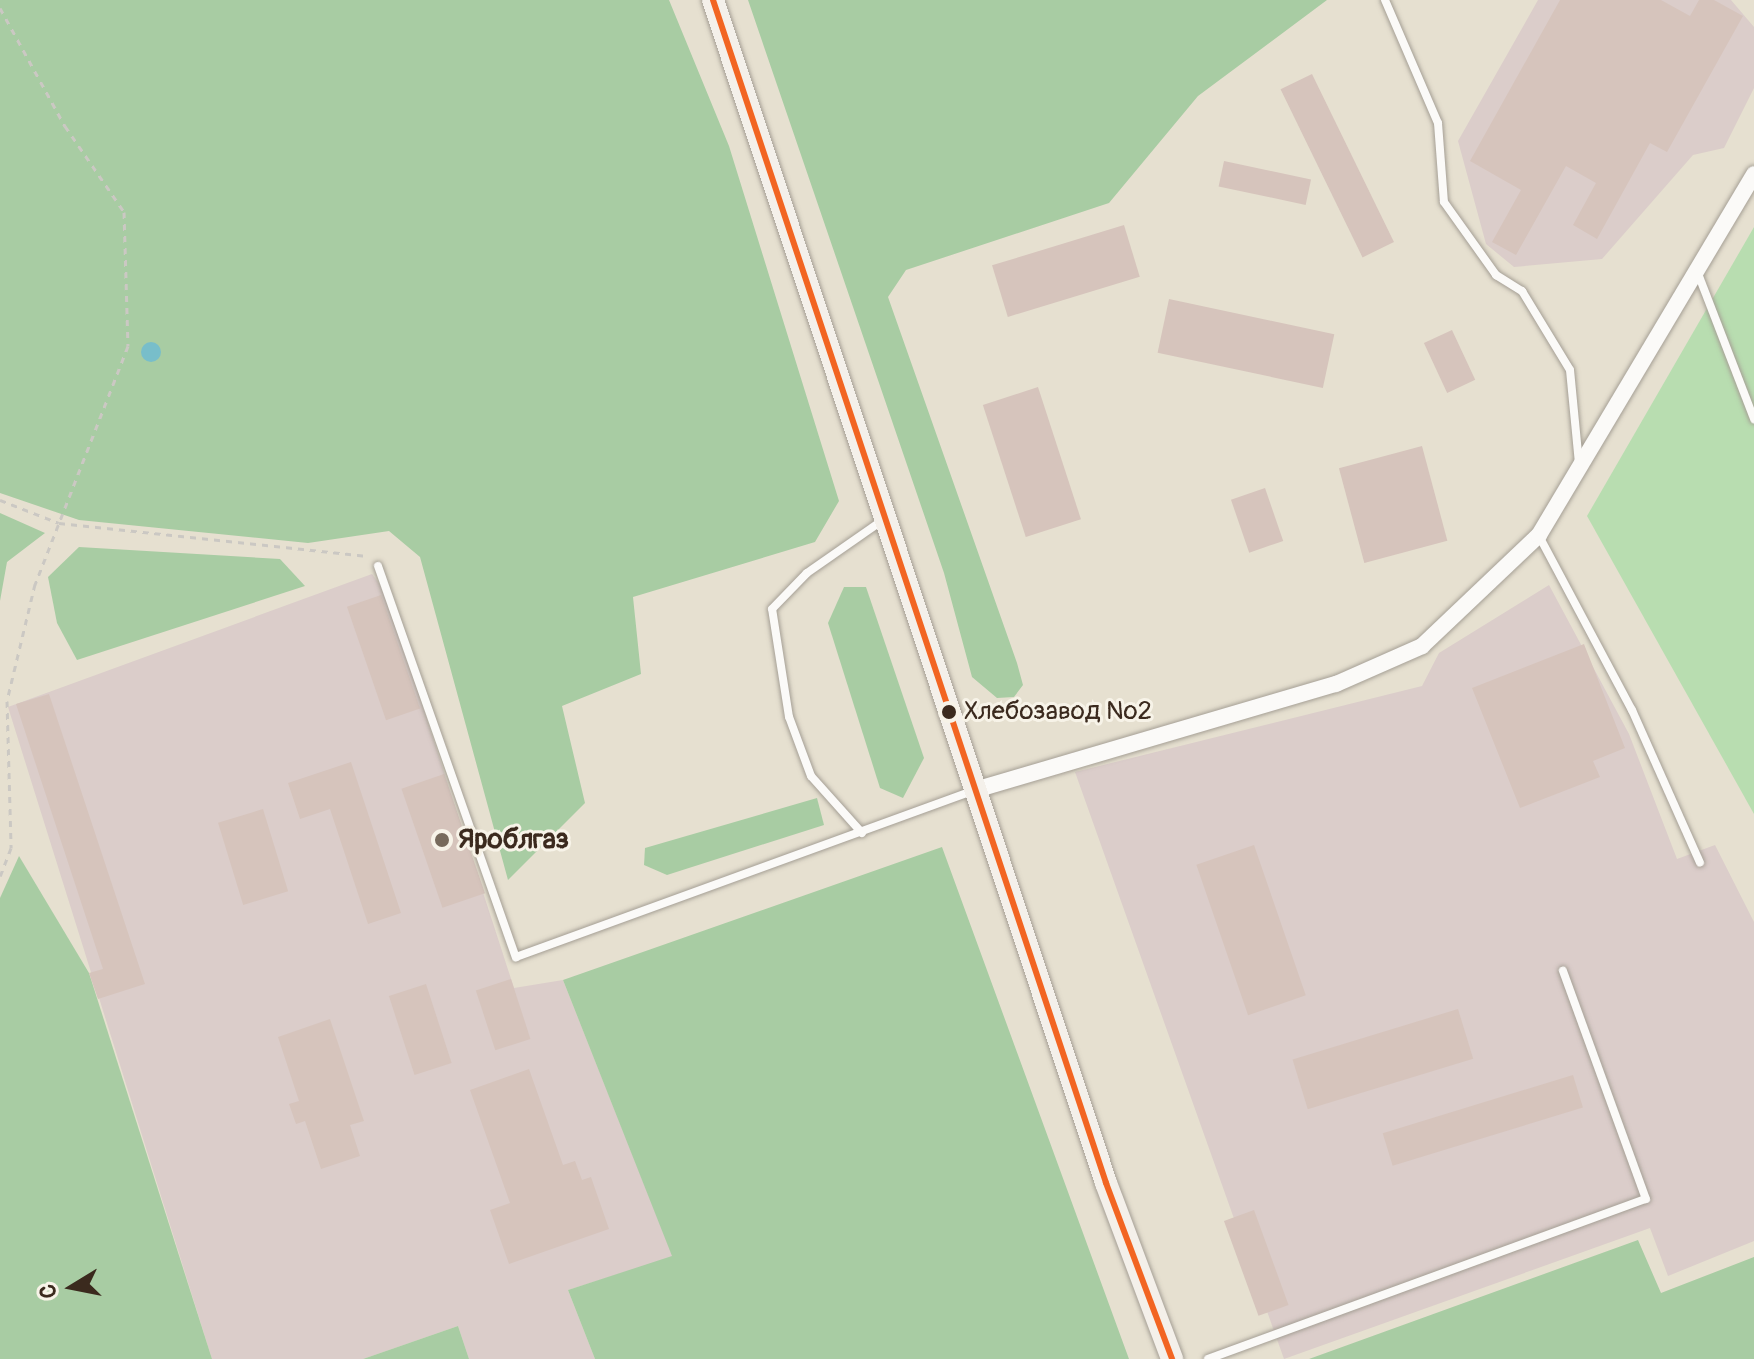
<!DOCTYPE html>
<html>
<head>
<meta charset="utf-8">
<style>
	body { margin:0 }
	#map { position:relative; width:1754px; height:1359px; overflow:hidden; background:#e6e0d0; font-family:Pangolin,sans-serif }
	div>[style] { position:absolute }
	.industrial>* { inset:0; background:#dbcdca }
	.green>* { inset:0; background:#b8ddb0 }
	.forest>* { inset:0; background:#a8cca3 }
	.water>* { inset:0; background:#78beca }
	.round { border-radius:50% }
	.building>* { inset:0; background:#d6c4bc; transform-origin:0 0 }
	.path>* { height:3px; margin-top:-1.5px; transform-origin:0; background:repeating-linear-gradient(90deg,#cbc8c3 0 6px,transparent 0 12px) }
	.roads { filter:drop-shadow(0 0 2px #a59f95) drop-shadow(0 0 2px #a59f95) }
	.lane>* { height:8px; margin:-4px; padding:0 4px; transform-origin:4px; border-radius:4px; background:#fbfaf8 }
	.street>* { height:16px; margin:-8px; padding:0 8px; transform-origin:8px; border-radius:8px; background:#fbfaf8 }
	.secondary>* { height:22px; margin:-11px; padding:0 11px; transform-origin:11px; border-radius:11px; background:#f4f0ea }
	.bus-1>* { height:6px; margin:-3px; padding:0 3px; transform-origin:3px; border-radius:3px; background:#f26522 }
	.dots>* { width:22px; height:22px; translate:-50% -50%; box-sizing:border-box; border:4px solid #f7f3e8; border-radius:50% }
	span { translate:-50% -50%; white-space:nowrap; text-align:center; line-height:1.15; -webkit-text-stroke:6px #f7f3e8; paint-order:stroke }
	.bus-label { font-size:26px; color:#3b2a1e }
	.left { translate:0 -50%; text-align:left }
	.poi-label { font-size:28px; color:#3b2a1e; font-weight:700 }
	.north { position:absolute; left:32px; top:1247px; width:80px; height:80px; -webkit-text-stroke:6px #f7f3e8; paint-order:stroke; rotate:260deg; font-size:22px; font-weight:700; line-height:32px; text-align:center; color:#3b2a1e }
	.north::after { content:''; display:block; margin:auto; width:28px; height:36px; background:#3b2a1e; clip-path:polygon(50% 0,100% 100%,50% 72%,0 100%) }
</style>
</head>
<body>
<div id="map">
	<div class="industrial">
		<div style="clip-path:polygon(1538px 0,1731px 0,1754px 27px,1754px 88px,1724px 148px,1693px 155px,1602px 259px,1514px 267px,1486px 244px,1458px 141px)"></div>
		<div style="clip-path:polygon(372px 574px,386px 593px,514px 988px,563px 980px,673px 1257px,568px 1290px,595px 1359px,469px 1359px,458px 1326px,363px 1359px,212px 1359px,8px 707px)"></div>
		<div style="clip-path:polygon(1549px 585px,1629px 734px,1677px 859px,1715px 845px,1754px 922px,1754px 1241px,1668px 1276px,1650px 1228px,1284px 1359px,1075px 772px,1422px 686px,1439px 653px)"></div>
	</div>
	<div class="green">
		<div style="clip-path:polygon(1754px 227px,1754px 814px,1587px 516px)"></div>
	</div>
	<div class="forest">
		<div style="clip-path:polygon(0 0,669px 0,729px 146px,839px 501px,815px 542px,633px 597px,641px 674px,562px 706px,585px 803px,508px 880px,420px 557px,389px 531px,308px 543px,79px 520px,0 493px)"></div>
		<div style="clip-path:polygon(748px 0,1327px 0,1198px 96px,1109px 203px,906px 270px,888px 297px,1017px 663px,1023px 685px,1014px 697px,997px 698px,972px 677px,944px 573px)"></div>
		<div style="clip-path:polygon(0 513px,45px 533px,7px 562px,0 601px)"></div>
		<div style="clip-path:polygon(79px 547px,280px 559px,305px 586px,77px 660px,57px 623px,48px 577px)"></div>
		<div style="clip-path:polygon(844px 587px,866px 587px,924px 758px,903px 798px,880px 788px,828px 623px)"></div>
		<div style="clip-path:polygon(817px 798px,824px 825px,667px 875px,644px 865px,645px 848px)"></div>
		<div style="clip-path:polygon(942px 847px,1129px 1359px,595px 1359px,568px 1290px,672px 1256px,563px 980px)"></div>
		<div style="clip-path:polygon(19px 856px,89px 973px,212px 1359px,0 1359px,0 898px)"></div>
		<div style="clip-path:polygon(1638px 1240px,1661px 1293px,1754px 1257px,1754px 1359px,1309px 1359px)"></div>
		<div style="clip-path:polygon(458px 1326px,469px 1359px,363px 1359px)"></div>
	</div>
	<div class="water">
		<div class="round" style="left:141px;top:342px;width:20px;height:20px"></div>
	</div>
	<div class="building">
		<div style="clip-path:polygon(1560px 0,1661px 0,1690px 16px,1699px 0,1714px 0,1743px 16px,1667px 152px,1650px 143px,1597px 239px,1573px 225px,1596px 183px,1566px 166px,1516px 255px,1492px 242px,1521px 190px,1470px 161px)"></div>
		<div style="left:1312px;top:74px;width:187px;height:35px;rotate:64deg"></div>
		<div style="left:1224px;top:161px;width:89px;height:26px;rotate:12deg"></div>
		<div style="left:1124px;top:225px;width:54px;height:138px;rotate:73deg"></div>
		<div style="left:1169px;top:299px;width:169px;height:55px;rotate:12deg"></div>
		<div style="left:1452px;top:330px;width:55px;height:31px;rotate:65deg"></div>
		<div style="left:1038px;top:387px;width:139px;height:58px;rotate:72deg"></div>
		<div style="left:1422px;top:446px;width:98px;height:86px;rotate:75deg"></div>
		<div style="left:1265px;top:488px;width:56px;height:36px;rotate:71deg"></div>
		<div style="left:381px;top:595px;width:120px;height:36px;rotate:71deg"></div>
		<div style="clip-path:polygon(1584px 644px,1625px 748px,1593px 761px,1600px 777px,1520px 808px,1472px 688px)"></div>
		<div style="clip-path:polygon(49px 694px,145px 984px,98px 999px,89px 973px,103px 969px,16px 704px)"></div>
		<div style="clip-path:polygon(351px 762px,401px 913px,368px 924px,330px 809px,300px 819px,288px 783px)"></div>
		<div style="left:444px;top:774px;width:126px;height:45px;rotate:71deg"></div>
		<div style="left:263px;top:809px;width:86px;height:47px;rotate:73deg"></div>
		<div style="left:1254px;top:845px;width:159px;height:61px;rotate:71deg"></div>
		<div style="left:511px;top:979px;width:63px;height:37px;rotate:72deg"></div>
		<div style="left:426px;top:984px;width:83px;height:39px;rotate:72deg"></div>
		<div style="left:1458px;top:1009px;width:52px;height:173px;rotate:73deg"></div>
		<div style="clip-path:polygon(330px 1019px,364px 1121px,350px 1125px,360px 1156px,321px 1169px,305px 1121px,296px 1124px,289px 1104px,299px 1101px,278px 1037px)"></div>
		<div style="clip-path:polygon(529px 1069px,563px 1165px,575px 1161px,582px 1180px,591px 1177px,609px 1229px,509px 1264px,490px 1210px,510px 1203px,470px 1090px)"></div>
		<div style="left:1573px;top:1075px;width:34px;height:199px;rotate:73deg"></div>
		<div style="left:1254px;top:1210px;width:101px;height:32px;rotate:70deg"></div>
	</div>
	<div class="path">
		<div style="left:0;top:8px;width:135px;rotate:61.2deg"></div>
		<div style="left:65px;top:126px;width:104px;rotate:55.5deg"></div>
		<div style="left:124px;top:212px;width:134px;rotate:88.3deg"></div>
		<div style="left:128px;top:346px;width:256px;rotate:111.3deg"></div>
		<div style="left:35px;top:584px;width:120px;rotate:103.5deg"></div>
		<div style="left:7px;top:701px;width:147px;rotate:88.4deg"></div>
		<div style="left:11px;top:848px;width:30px;rotate:111deg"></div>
		<div style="left:0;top:500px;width:63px;rotate:21.3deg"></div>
		<div style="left:59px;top:523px;width:310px;rotate:6.1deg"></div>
	</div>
	<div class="roads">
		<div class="lane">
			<div style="left:1385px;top:0;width:134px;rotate:66.7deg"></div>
			<div style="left:1438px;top:123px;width:79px;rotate:85.7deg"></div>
			<div style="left:1444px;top:202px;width:90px;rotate:54.5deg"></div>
			<div style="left:1496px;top:275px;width:31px;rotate:32deg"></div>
			<div style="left:1522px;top:291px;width:92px;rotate:58.7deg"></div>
			<div style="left:1570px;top:370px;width:93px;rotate:84.5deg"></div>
			<div style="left:1697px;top:271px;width:159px;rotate:68.9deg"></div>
			<div style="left:1539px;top:536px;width:197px;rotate:61.9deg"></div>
			<div style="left:1632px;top:710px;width:167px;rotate:66deg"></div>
			<div style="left:378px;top:566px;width:415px;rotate:70.6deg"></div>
			<div style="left:516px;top:957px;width:487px;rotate:-20deg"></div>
			<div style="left:862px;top:833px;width:76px;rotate:-131.8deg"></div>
			<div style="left:811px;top:776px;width:63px;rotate:-110.4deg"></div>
			<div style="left:789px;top:717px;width:109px;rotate:-98.9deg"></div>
			<div style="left:772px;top:609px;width:50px;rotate:-45.8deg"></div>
			<div style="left:807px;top:573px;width:93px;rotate:-34.9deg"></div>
			<div style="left:1208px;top:1359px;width:466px;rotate:-20.1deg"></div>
			<div style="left:1646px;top:1199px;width:243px;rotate:-110deg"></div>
		</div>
		<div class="street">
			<div style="left:975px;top:790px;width:376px;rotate:-16.4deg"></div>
			<div style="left:1336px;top:684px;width:94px;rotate:-23.8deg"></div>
			<div style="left:1422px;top:646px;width:161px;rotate:-43.5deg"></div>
			<div style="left:1539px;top:535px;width:420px;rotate:-59.2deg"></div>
		</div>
		<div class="secondary">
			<div style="left:713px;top:0;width:1247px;rotate:71.62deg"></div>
			<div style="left:1106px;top:1183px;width:188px;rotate:69.4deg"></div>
		</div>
	</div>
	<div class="bus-1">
		<div style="left:713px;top:0;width:1247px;rotate:71.62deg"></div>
		<div style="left:1106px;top:1183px;width:188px;rotate:69.4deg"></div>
	</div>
	<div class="dots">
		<div style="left:949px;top:712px;background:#3b2a1e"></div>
		<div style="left:442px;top:840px;background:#776a5c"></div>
	</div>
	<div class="bus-label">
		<span class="left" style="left:964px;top:712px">Хлебозавод №2</span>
	</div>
	<div class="poi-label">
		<span class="left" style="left:458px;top:840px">Яроблгаз</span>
	</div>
	<div class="north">С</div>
</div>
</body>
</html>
